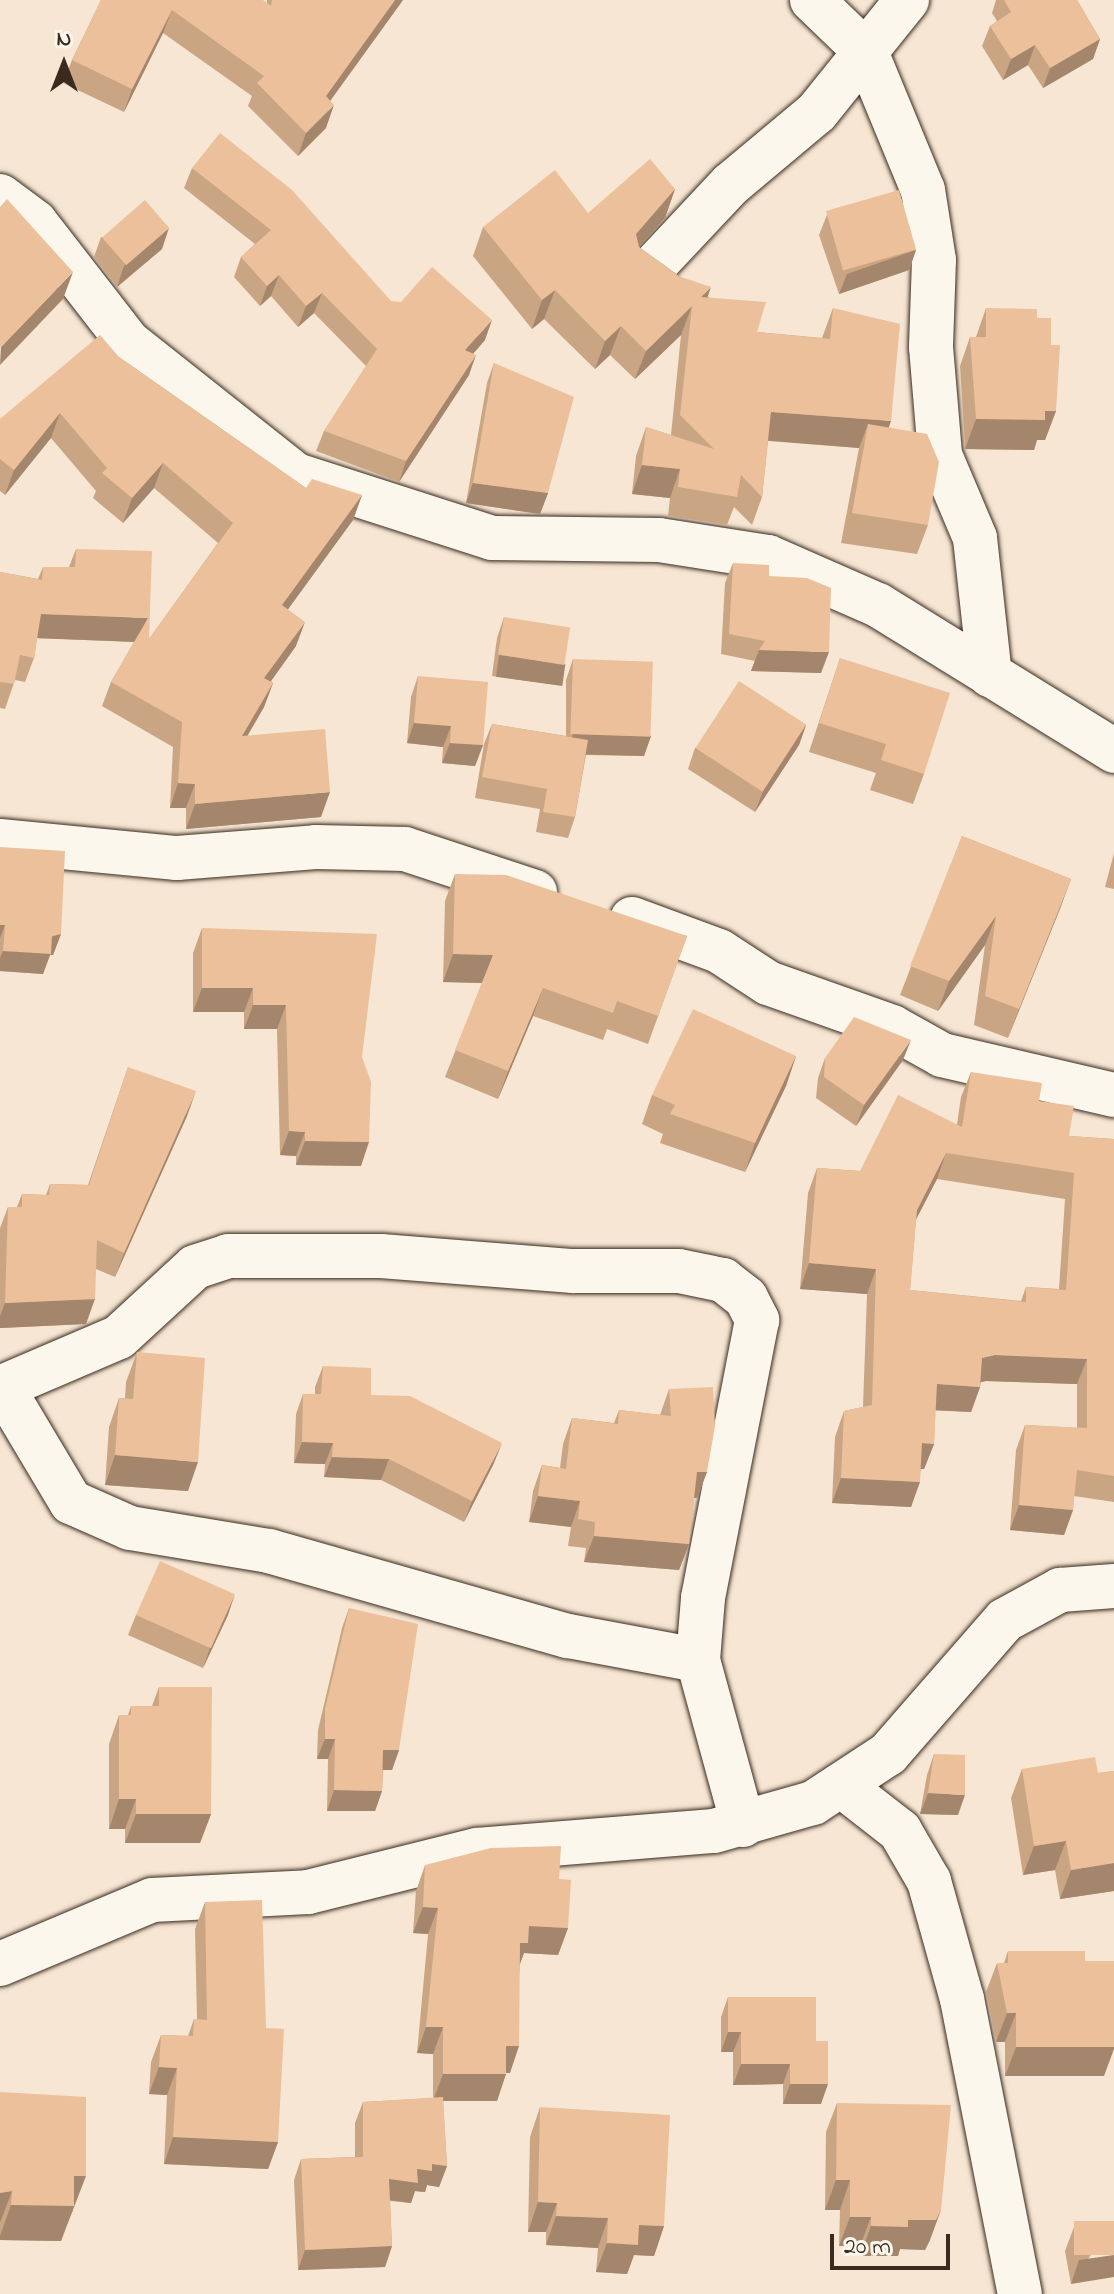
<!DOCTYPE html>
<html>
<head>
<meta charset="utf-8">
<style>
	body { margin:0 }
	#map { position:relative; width:1114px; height:2294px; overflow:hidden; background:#f6e6d3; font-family:"Indie Flower",sans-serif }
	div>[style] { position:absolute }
	.roads { filter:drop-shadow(0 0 2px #3b2a1e) drop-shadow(0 0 2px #3b2a1e) }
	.minor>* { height:44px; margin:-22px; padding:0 22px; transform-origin:22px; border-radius:22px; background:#fbf7ec }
	.wall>* { inset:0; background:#caa584 }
	.shaded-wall>* { inset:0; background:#a4866c; transform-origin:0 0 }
	.building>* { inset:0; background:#ebc09a; transform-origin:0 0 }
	span { translate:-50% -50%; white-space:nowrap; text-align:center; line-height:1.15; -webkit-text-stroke:7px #fbf7ec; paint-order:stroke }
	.north { position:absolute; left:24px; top:24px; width:80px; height:80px; -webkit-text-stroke:6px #fbf7ec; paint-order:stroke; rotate:0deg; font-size:22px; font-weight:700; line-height:32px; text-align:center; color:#3b2a1e }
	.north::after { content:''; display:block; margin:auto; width:28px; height:36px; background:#3b2a1e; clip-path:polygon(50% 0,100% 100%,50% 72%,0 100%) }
	.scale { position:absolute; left:830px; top:2234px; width:120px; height:36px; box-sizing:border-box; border:4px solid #3b2a1e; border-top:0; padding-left:10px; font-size:24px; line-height:28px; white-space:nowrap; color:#3b2a1e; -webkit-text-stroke:6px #fbf7ec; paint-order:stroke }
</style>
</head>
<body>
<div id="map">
	<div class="roads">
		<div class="minor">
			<div style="left:812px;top:0;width:75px;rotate:43.9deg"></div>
			<div style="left:866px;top:52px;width:149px;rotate:67.6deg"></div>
			<div style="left:923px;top:190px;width:71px;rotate:81.1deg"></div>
			<div style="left:934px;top:260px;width:87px;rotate:92deg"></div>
			<div style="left:931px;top:347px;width:108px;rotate:85.2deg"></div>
			<div style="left:940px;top:455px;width:90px;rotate:67.1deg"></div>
			<div style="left:975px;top:538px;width:138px;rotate:83.8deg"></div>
			<div style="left:0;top:196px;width:44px;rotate:36.6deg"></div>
			<div style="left:35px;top:222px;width:152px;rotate:52.2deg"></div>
			<div style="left:128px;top:342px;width:214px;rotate:38.4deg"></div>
			<div style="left:296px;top:475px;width:206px;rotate:17.8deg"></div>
			<div style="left:492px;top:538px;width:167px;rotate:0.7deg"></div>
			<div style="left:659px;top:540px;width:110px;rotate:8.9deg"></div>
			<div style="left:768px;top:557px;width:120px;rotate:23.6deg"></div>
			<div style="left:878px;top:605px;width:278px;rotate:31.7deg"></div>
			<div style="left:652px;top:268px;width:115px;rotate:-46.8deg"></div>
			<div style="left:731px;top:184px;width:112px;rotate:-39.9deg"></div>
			<div style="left:817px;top:112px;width:144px;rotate:-51.2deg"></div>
			<div style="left:0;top:841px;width:178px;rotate:5.5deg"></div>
			<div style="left:177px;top:858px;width:139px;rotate:-4.5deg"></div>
			<div style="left:316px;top:847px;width:89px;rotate:1.3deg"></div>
			<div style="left:405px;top:849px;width:137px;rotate:18.3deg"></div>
			<div style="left:632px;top:919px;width:93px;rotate:20.2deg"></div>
			<div style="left:719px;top:951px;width:59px;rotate:33.1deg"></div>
			<div style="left:768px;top:983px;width:132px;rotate:19.5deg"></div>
			<div style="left:892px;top:1027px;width:57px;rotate:29.2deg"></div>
			<div style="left:942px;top:1055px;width:177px;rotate:13.1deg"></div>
			<div style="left:0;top:1388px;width:129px;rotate:-23.2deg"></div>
			<div style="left:119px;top:1337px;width:103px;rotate:-42.6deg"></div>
			<div style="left:195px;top:1267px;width:35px;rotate:-18deg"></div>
			<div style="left:228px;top:1256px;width:153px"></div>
			<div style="left:381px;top:1256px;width:193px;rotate:4.5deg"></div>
			<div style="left:573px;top:1271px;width:106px"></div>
			<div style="left:679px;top:1271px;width:45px;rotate:11.6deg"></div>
			<div style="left:723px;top:1280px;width:29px;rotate:38deg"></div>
			<div style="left:746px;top:1298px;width:25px;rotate:63deg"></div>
			<div style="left:757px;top:1320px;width:283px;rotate:101deg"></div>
			<div style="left:703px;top:1598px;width:62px;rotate:94.6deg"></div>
			<div style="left:698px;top:1660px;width:171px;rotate:74.7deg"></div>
			<div style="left:3px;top:1388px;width:133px;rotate:59.2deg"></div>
			<div style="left:71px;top:1502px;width:64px;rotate:23.8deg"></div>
			<div style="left:130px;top:1528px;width:141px;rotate:9.4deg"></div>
			<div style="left:269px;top:1551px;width:311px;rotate:15.9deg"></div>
			<div style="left:568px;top:1636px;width:132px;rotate:10.5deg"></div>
			<div style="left:841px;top:1785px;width:75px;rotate:37.9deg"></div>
			<div style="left:900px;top:1831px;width:58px;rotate:59.9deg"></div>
			<div style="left:929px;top:1881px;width:123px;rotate:74.4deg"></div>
			<div style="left:962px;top:1999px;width:301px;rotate:78.9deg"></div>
			<div style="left:0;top:1964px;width:165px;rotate:-22.8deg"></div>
			<div style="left:152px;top:1900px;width:156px;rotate:-2.9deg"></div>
			<div style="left:308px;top:1892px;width:174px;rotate:-14deg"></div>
			<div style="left:477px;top:1850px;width:238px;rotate:-4.6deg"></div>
			<div style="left:714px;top:1831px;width:103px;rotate:-15.8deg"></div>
			<div style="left:813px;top:1803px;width:90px;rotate:-33.2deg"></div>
			<div style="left:888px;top:1754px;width:178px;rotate:-48.9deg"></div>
			<div style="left:1005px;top:1620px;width:63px;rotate:-28.6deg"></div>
			<div style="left:1060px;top:1590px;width:54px;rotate:-4.2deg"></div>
		</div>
	</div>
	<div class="wall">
		<div style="clip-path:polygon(101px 0,267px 3px,267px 0,403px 0,330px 101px,326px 128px,298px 156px,248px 106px,252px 96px,163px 33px,124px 112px,63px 83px,72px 60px)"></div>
		<div style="clip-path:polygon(996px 0,1077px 0,1100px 39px,1093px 59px,1043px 88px,1028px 65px,1003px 80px,982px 46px,990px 26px,997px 21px,992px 13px)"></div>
		<div style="clip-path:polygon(192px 168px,391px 301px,485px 340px,473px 354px,469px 375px,399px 482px,316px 451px,324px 431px,366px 366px,314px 313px,298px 327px,271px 296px,260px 306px,234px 277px,241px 257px,255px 244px,184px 188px)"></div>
		<div style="clip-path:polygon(675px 189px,665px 218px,639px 247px,757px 332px,822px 338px,833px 308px,889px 428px,928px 525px,917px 554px,841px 543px,859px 448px,768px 441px,762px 497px,752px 525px,734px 507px,727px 525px,668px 516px,670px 498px,632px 494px,636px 456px,646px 427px,671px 435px,681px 335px,635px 379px,610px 355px,595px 369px,544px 319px,532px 329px,473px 256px,483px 227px,588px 213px)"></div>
		<div style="clip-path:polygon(827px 215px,916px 250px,909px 270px,839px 294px,819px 235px)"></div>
		<div style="clip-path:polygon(101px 237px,162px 249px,117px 287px,94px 257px)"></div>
		<div style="clip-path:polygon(986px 308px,1037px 318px,1051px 345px,1056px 411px,1045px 440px,1037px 440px,1034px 450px,965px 449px,960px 366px,970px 337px,976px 337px)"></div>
		<div style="clip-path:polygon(119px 357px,306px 488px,362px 495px,353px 520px,287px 610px,296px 646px,271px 681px,273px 683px,264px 707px,248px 735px,321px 817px,186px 829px,186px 808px,170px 808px,173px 747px,102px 706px,111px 682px,134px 642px,37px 638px,34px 658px,25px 682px,15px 680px,5px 709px,0 708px,0 572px,38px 579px,43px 567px,69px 567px,76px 549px,149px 639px,218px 543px,154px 488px,123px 523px,93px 498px,96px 491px,51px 438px,5px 495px,0 491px,0 419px)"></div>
		<div style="clip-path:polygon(494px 363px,548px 493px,540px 514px,466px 503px,487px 383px)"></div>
		<div style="clip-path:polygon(733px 563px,769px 576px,821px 673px,751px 671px,755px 661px,721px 654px,725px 583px)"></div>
		<div style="clip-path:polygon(504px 617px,558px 685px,492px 676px,497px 638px)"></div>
		<div style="clip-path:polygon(840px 658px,924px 774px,913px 804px,870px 790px,876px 773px,809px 752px)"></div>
		<div style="clip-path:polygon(573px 659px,651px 736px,644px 756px,586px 755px,575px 817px,568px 838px,536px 832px,540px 809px,475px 798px,484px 744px,492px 724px,566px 736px,566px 680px)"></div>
		<div style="clip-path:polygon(418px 676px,483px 745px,475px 766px,442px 763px,443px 747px,407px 743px,411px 697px)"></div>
		<div style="clip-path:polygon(806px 725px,799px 745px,755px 812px,688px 769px,695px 748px)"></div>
		<div style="clip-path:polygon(962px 836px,1071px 879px,1008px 1038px,974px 1025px,985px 945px,938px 1011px,900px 995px)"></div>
		<div style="clip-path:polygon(0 847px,61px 934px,53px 955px,50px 955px,43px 974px,0 971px)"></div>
		<div style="clip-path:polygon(1114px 853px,1114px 889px,1105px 887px)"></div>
		<div style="clip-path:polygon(455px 874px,687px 936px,648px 1044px,607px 1029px,603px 1040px,533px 1016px,498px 1099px,445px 1077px,482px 983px,443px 982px,445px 901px)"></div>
		<div style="clip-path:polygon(202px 928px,362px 1057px,361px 1166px,296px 1165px,296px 1156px,280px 1155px,277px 1029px,244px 1029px,244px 1012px,193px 1012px,193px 953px)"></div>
		<div style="clip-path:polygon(796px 1056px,786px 1086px,745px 1172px,660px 1143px,663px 1134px,642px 1124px,652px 1095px)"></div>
		<div style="clip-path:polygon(825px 1058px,903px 1060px,856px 1126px,816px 1098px,818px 1078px)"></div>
		<div style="clip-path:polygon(128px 1067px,187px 1116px,115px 1277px,96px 1269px,86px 1324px,0 1328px,0 1228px,8px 1207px,17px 1207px,22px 1194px,46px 1195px,50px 1184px,88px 1185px)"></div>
		<div style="clip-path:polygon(evenodd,971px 1072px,1039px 1101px,1069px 1136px,1114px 1139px,1114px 1502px,1074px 1496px,1073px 1510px,1064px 1535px,1010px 1530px,1016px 1450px,1025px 1425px,1077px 1428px,1077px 1384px,986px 1381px,981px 1382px,980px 1387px,971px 1412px,935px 1410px,934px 1444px,924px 1469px,921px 1469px,911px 1507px,832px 1503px,835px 1437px,844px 1411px,863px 1407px,867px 1294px,800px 1289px,808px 1193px,817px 1168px,860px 1171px,957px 1124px,961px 1097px,971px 1072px,937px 1179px,1065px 1199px,1059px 1289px,1026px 1287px,1021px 1301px,910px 1290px,916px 1219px,937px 1179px)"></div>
		<div style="clip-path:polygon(137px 1352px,188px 1491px,105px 1485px,109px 1427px,119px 1398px,125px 1398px,126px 1382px)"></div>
		<div style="clip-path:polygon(323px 1366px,371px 1395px,494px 1463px,464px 1522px,381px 1480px,324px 1477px,325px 1464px,294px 1463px,296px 1414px,303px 1394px,315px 1394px,315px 1387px)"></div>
		<div style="clip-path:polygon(669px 1389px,707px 1472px,697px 1498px,694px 1498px,689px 1544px,679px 1570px,584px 1562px,586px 1548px,568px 1546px,571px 1527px,529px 1522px,533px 1491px,542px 1465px,560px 1468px,563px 1444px,572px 1418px,614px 1423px,619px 1410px,660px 1415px)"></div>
		<div style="clip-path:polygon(349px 1608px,399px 1750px,392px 1770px,383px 1770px,382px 1791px,375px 1811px,327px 1811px,328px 1759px,317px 1759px,318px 1730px,342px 1628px)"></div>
		<div style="clip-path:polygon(136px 1615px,228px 1615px,203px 1668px,128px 1635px)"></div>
		<div style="clip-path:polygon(159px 1687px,211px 1814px,200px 1843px,125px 1843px,125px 1829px,109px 1829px,109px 1744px,119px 1715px,128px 1715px,131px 1706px,152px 1706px)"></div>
		<div style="clip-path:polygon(934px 1754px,958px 1815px,920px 1814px,927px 1775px)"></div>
		<div style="clip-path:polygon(1022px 1769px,1098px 1773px,1114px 1771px,1114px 1891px,1060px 1899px,1055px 1870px,1023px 1875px,1011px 1798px)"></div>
		<div style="clip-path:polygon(425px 1865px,559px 1879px,568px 1928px,558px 1955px,524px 1953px,520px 1964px,510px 2073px,506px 2073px,497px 2101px,443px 2101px,447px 2166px,439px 2187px,427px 2185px,425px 2192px,415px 2191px,411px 2203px,390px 2201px,392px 2246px,385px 2267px,298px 2270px,294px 2180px,301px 2159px,355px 2157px,355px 2123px,363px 2102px,433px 2098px,433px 2054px,417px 2053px,428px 1934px,413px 1933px,416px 1891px)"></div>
		<div style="clip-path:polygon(205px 1902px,266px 2028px,278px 2142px,268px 2169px,164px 2164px,167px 2095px,149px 2094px,151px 2062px,161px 2035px,188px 2036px,194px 2019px,197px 2020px,195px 1929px)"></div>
		<div style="clip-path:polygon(1008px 1951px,1085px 1961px,1104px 2076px,1005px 2076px,1005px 2042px,996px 2042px,986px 1992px,997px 1963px,1004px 1963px)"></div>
		<div style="clip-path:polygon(728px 1997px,816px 2041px,821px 2104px,783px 2104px,783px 2084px,733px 2085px,733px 2052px,721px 2052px,721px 2017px)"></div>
		<div style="clip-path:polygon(0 2092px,73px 2212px,71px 2212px,61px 2241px,0 2240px)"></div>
		<div style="clip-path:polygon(837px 2103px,930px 2240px,925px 2250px,900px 2249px,898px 2256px,860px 2256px,860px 2246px,839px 2246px,840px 2210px,825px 2210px,826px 2132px)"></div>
		<div style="clip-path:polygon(540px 2107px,664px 2226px,654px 2256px,634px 2255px,627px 2274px,596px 2272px,598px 2248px,546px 2245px,546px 2232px,528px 2232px,530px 2137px)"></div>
		<div style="clip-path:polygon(1114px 2221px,1071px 2284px,1065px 2251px,1074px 2227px)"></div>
	</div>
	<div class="shaded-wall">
		<div style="clip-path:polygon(395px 0,403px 0,317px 119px,326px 96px)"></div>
		<div style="clip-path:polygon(172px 10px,163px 33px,124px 112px,132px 89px)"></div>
		<div style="clip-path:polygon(1100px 39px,1093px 59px,1043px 88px,1050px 68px)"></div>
		<div style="clip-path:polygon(1035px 45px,1028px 65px,1003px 80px,1011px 59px)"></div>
		<div style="clip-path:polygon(334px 105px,326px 128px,298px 156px,306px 133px)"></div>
		<div style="clip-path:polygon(675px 189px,665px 218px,625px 263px,636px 234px)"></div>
		<div style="clip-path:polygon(169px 228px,162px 249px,117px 287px,124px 266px)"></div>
		<div style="clip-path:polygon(916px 250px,909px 270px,839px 294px,847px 274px)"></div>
		<div style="clip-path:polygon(73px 272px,63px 299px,0 365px,1px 347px)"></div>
		<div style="clip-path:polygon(279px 275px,271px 296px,260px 306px,267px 286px)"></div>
		<div style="clip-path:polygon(711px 287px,701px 316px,701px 297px)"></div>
		<div style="clip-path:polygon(555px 290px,544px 319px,532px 329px,542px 300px)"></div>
		<div style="clip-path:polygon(322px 293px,314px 313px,298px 327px,306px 306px)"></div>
		<div style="clip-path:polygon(692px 306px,681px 335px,635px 379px,646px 351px)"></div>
		<div style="clip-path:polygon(492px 320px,485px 340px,458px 371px,465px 350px)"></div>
		<div style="clip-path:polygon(621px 326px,610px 355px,595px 369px,605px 341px)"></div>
		<div style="clip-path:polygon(476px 355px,469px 375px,399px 482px,406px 461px)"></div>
		<div style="clip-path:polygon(1045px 411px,1056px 411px,1045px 440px,1037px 440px,1034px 450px,965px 449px,976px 419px)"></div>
		<div style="clip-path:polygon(771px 412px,891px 421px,881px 450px,868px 424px,859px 448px,761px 440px)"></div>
		<div style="clip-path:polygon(60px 413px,51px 438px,5px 495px,14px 470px)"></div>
		<div style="clip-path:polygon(163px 463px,154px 488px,123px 523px,132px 498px)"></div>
		<div style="clip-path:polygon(642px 465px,680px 469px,670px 498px,632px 494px)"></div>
		<div style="clip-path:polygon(473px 483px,548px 493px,540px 514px,466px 503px)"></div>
		<div style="clip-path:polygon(362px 495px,353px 520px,273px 630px,282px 605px)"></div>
		<div style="clip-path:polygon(41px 614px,148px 618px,139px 642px,32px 638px)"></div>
		<div style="clip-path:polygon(305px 622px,296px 646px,256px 702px,264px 678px)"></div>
		<div style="clip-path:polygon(759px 650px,829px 652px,821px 673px,751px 671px)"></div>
		<div style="left:499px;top:655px;width:67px;height:22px;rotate:8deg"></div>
		<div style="clip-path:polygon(273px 683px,264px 707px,233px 760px,242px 736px)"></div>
		<div style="clip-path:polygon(414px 723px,451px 726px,443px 747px,407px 743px)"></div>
		<div style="clip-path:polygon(806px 725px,799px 745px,755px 812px,763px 791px)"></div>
		<div style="clip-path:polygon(573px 734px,651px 736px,644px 756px,566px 754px)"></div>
		<div style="clip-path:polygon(450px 743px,483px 745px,475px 766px,442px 763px)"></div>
		<div style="clip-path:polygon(178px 783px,195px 784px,186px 808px,170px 808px)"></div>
		<div style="clip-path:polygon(330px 792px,321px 817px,186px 829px,195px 804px)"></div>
		<div style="clip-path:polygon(1071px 879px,1060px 909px,1008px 1038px,1019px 1009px)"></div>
		<div style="clip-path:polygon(996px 916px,985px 945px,938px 1011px,949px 981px)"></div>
		<div style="clip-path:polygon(0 925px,5px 925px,0 938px)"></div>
		<div style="clip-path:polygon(61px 934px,53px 955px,50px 955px,43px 974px,0 971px,0 958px,3px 951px)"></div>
		<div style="clip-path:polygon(453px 954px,493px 955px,483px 983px,443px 982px)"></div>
		<div style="clip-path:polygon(202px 988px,253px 988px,244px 1012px,193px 1012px)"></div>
		<div style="clip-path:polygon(543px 988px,533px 1016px,498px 1099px,508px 1071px)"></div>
		<div style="clip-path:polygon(253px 1005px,286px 1005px,277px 1029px,244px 1029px)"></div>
		<div style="clip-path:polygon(911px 1040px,903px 1060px,856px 1126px,864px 1105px)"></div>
		<div style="clip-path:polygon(796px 1056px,786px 1086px,745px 1172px,755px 1143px)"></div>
		<div style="clip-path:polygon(196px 1091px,187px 1116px,115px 1277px,124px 1253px)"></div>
		<div style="clip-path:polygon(289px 1131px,305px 1132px,296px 1156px,280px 1155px)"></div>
		<div style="clip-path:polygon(305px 1141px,369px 1142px,361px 1166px,296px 1165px)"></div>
		<div style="clip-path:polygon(946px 1153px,937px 1179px,908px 1235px,917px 1210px)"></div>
		<div style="clip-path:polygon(809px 1263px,876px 1269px,867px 1294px,800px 1289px)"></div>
		<div style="clip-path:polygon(95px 1299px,86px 1324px,0 1328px,0 1316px,5px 1303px)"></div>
		<div style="clip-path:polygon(995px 1355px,1087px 1359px,1077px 1384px,986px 1381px,973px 1384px,982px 1358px)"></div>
		<div style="clip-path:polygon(937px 1384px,980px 1387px,971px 1412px,928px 1410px)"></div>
		<div style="clip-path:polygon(302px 1442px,333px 1443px,325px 1464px,294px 1463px)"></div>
		<div style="clip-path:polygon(502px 1443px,494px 1463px,464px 1522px,472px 1501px)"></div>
		<div style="clip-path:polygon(922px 1443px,934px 1444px,924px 1469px,913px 1469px)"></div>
		<div style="clip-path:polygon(115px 1455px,198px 1462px,188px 1491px,105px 1485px)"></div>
		<div style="clip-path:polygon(332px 1457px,389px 1459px,381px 1480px,324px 1477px)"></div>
		<div style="clip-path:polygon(697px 1472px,707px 1472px,697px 1498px,688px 1498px)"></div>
		<div style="clip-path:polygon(841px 1478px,920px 1482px,911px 1507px,832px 1503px)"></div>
		<div style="clip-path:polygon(538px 1496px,580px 1501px,571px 1527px,529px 1522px)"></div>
		<div style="clip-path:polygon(1019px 1505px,1073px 1510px,1064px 1535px,1010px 1530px)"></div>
		<div style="clip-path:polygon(594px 1536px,689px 1544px,679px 1570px,584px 1562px)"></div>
		<div style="clip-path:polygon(235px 1594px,228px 1615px,203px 1668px,210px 1648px)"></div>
		<div style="clip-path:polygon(325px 1739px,335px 1739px,328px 1759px,317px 1759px)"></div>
		<div style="clip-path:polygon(383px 1750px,399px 1750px,392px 1770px,376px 1770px)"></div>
		<div style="clip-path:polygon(334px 1790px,382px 1791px,375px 1811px,327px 1811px)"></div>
		<div style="clip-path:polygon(928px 1793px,965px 1795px,958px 1815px,920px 1814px)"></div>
		<div style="clip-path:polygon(119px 1799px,136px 1799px,125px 1829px,109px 1829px)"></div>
		<div style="clip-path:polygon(136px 1814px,211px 1814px,200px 1843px,125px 1843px)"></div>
		<div style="clip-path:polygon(1066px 1841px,1055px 1870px,1023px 1875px,1034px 1846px)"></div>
		<div style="clip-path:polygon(1114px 1863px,1114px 1891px,1060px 1899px,1071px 1870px)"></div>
		<div style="clip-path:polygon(423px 1907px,438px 1908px,428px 1934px,413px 1933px)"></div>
		<div style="clip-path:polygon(529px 1926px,568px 1928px,558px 1955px,524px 1953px,518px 1969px,520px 1943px)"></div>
		<div style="clip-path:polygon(1007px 2013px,1016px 2013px,1005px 2042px,996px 2042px)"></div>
		<div style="clip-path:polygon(426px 2027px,443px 2027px,433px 2054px,417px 2053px)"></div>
		<div style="clip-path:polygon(728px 2032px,741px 2032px,733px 2052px,721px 2052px)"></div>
		<div style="clip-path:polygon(506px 2046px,519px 2046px,510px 2073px,497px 2073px)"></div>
		<div style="clip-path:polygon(1016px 2047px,1114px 2047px,1114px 2049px,1104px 2076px,1005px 2076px)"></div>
		<div style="clip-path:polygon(741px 2064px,790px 2064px,783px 2084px,733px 2085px)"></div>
		<div style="clip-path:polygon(159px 2067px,177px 2068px,167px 2095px,149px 2094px)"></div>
		<div style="clip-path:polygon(443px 2074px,506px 2074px,497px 2101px,433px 2101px)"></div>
		<div style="clip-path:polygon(790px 2084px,828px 2084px,821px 2104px,783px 2104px)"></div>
		<div style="clip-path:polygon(173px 2137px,278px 2142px,268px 2169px,164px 2164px)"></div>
		<div style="clip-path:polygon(432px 2164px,447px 2166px,439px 2187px,427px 2185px,425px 2192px,415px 2191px,411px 2203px,381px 2199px,389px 2179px)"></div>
		<div style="clip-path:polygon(74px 2176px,86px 2176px,61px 2241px,0 2240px,0 2236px,11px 2205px)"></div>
		<div style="clip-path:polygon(836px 2180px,850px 2180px,840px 2210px,825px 2210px)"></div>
		<div style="clip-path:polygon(12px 2191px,0 2223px,0 2193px)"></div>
		<div style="clip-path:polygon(538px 2202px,557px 2203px,546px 2232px,528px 2232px)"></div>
		<div style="clip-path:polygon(941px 2210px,930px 2240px,925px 2250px,900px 2249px,898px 2256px,860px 2256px,871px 2226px,908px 2220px)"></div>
		<div style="clip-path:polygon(556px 2216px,608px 2218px,598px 2248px,546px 2245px)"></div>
		<div style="clip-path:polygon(850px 2217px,871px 2217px,860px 2246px,839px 2246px)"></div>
		<div style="clip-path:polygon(639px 2225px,664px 2226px,654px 2256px,634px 2255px,627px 2274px,596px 2272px,607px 2243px)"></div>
		<div style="clip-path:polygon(392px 2246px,385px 2267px,298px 2270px,305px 2250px)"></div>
		<div style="clip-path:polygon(1114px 2255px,1114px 2277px,1071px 2284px,1079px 2260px)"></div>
	</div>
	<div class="building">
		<div style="clip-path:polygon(101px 0,263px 0,271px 6px,272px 0,395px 0,326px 96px,334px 105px,306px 133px,257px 83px,264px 76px,172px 10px,132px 89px,72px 60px)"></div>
		<div style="clip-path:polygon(1004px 0,1077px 0,1100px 39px,1050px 68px,1035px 45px,1011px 59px,990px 26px,1011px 12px)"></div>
		<div style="clip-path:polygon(220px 133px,292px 190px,391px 301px,401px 302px,432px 267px,492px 320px,465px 350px,476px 355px,406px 461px,324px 431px,377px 349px,322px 293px,306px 306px,279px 275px,267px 286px,241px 257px,271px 230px,192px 168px)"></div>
		<div style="clip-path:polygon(650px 159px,675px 189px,636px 234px,639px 247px,678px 276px,711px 287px,701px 297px,766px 302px,757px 332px,830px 339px,833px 308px,900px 324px,891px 421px,771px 412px,762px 497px,741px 475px,737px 497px,678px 487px,680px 469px,642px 465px,646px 427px,714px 449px,680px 415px,692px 306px,646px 351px,621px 326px,605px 341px,555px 290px,542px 300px,483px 227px,555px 170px,588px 213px)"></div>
		<div style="left:899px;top:190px;width:62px;height:76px;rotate:74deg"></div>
		<div style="clip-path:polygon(7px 199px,73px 272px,1px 347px,0 346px,0 207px)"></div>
		<div style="left:145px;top:200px;width:37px;height:57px;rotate:49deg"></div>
		<div style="clip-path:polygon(986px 308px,1037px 309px,1037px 318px,1051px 318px,1051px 345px,1060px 345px,1056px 411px,1045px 411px,1045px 420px,976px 419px,970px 337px,986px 337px)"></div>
		<div style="clip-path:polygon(100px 335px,119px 357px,306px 488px,312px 479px,362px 495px,282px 605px,305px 622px,264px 678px,273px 683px,242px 736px,325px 729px,330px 792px,195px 804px,195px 784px,178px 783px,182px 722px,111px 682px,148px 618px,41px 614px,34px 658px,20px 655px,14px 684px,0 682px,0 572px,42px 580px,43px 567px,75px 567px,76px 549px,152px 551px,149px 639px,233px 523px,163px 463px,132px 498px,102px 473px,107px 468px,60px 413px,14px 470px,0 459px,0 419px)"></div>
		<div style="clip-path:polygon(494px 363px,574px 397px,548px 493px,473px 483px)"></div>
		<div style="clip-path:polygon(868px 424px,927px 434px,939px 462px,928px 525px,852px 513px)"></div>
		<div style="clip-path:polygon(733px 563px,769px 565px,769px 576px,807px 578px,831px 588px,829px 652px,759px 650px,765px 641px,729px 634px)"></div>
		<div style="left:504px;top:617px;width:67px;height:38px;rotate:9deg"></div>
		<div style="clip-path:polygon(840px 658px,950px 693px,924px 774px,881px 760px,886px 744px,819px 723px)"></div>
		<div style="left:573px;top:659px;width:80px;height:75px;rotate:2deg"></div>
		<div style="clip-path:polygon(418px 676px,488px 682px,483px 745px,450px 743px,451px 726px,414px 723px)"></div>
		<div style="left:739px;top:681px;width:80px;height:80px;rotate:33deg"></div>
		<div style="clip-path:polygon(492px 724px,588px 740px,575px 817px,543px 812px,547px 789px,482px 777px)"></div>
		<div style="clip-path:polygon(962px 836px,1071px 879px,1019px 1009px,985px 996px,996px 916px,949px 981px,910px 966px)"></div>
		<div style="clip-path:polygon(0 847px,65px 851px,61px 934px,52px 936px,51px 954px,3px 951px,5px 925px,0 925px)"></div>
		<div style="clip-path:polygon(455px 874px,506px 875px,687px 936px,658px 1016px,617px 1001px,613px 1013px,543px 988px,508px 1071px,455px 1050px,493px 955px,453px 954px)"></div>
		<div style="clip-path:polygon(202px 928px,377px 934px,362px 1057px,371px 1082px,369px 1142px,305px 1141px,305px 1132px,289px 1131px,286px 1005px,253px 1005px,253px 988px,202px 988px)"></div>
		<div style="clip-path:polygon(693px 1009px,796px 1056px,755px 1143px,670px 1114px,675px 1105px,652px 1095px)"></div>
		<div style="clip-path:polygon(854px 1017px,911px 1040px,864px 1105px,824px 1077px,825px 1058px)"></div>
		<div style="clip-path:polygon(128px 1067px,196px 1091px,124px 1253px,97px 1240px,95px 1299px,5px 1303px,8px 1207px,22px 1207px,22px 1194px,49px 1195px,50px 1184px,89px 1185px)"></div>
		<div style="clip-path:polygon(evenodd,971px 1072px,1042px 1083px,1039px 1101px,1074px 1106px,1069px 1136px,1114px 1139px,1114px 1476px,1077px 1470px,1073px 1510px,1019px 1505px,1025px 1425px,1087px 1428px,1087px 1359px,995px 1355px,982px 1358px,980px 1387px,937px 1384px,934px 1444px,922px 1443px,920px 1482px,841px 1478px,844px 1411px,872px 1405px,876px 1269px,809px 1263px,817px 1168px,860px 1171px,898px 1095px,962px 1127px,971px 1072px,946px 1153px,1074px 1173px,1066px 1290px,1026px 1287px,1026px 1302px,910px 1290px,917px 1210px,946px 1153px)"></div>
		<div style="clip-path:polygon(137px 1352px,205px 1358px,198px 1462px,115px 1455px,119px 1398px,133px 1399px)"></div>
		<div style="clip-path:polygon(323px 1366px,371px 1368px,371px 1395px,410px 1396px,502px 1443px,472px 1501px,389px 1459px,332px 1457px,333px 1443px,302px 1442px,303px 1394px,321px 1394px)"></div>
		<div style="clip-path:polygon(713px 1387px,715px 1426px,707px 1472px,697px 1472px,689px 1544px,594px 1536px,595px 1522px,578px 1519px,580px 1501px,538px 1496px,542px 1465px,566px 1469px,572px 1418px,618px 1424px,619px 1410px,671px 1416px,669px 1389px)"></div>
		<div style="left:160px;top:1561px;width:82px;height:59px;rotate:24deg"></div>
		<div style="clip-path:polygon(349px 1608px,418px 1624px,399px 1750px,383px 1750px,382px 1791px,334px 1790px,335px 1739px,325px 1739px,325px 1709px)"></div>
		<div style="clip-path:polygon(159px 1687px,212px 1687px,211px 1814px,136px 1814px,136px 1799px,119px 1799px,119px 1715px,131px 1715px,131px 1706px,159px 1706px)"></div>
		<div style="clip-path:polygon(934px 1754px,965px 1755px,965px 1795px,928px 1793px)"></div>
		<div style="clip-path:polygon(1095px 1757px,1098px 1773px,1114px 1771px,1114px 1863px,1071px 1870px,1066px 1841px,1034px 1846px,1022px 1769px)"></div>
		<div style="clip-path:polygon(561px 1846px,559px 1879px,571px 1880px,568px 1928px,529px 1926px,528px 1943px,520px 1943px,519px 2046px,506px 2046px,506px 2074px,443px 2074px,443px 2027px,426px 2027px,438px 1908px,423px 1907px,425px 1865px,491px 1848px)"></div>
		<div style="clip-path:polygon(262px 1900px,266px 2028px,284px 2029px,278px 2142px,173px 2137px,177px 2068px,159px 2067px,161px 2035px,193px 2036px,194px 2019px,207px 2020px,205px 1902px)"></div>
		<div style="clip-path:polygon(1008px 1951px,1085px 1951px,1085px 1961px,1114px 1961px,1114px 2047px,1016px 2047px,1016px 2013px,1007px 2013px,997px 1963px,1008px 1963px)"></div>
		<div style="clip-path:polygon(728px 1997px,816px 1997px,816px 2041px,828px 2041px,828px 2084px,790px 2084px,790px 2064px,741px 2064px,741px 2032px,728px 2032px)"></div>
		<div style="clip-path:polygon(0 2092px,86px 2097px,86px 2176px,74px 2176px,74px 2206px,11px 2205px,12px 2191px,0 2193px)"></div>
		<div style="clip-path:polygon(443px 2097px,447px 2166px,432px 2164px,432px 2171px,417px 2169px,418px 2183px,389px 2179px,392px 2246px,305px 2250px,301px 2159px,363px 2157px,363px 2102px)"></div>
		<div style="clip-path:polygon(837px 2103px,951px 2105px,941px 2210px,936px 2220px,908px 2220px,908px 2227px,871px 2226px,871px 2217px,850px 2217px,850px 2180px,836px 2180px)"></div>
		<div style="clip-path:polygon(540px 2107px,670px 2115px,664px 2226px,639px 2225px,638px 2245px,607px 2243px,608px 2218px,556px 2216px,557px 2203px,538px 2202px)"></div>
		<div style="left:1114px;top:2221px;width:34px;height:40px;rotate:90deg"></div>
	</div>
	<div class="north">N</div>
	<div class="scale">20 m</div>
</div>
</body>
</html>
